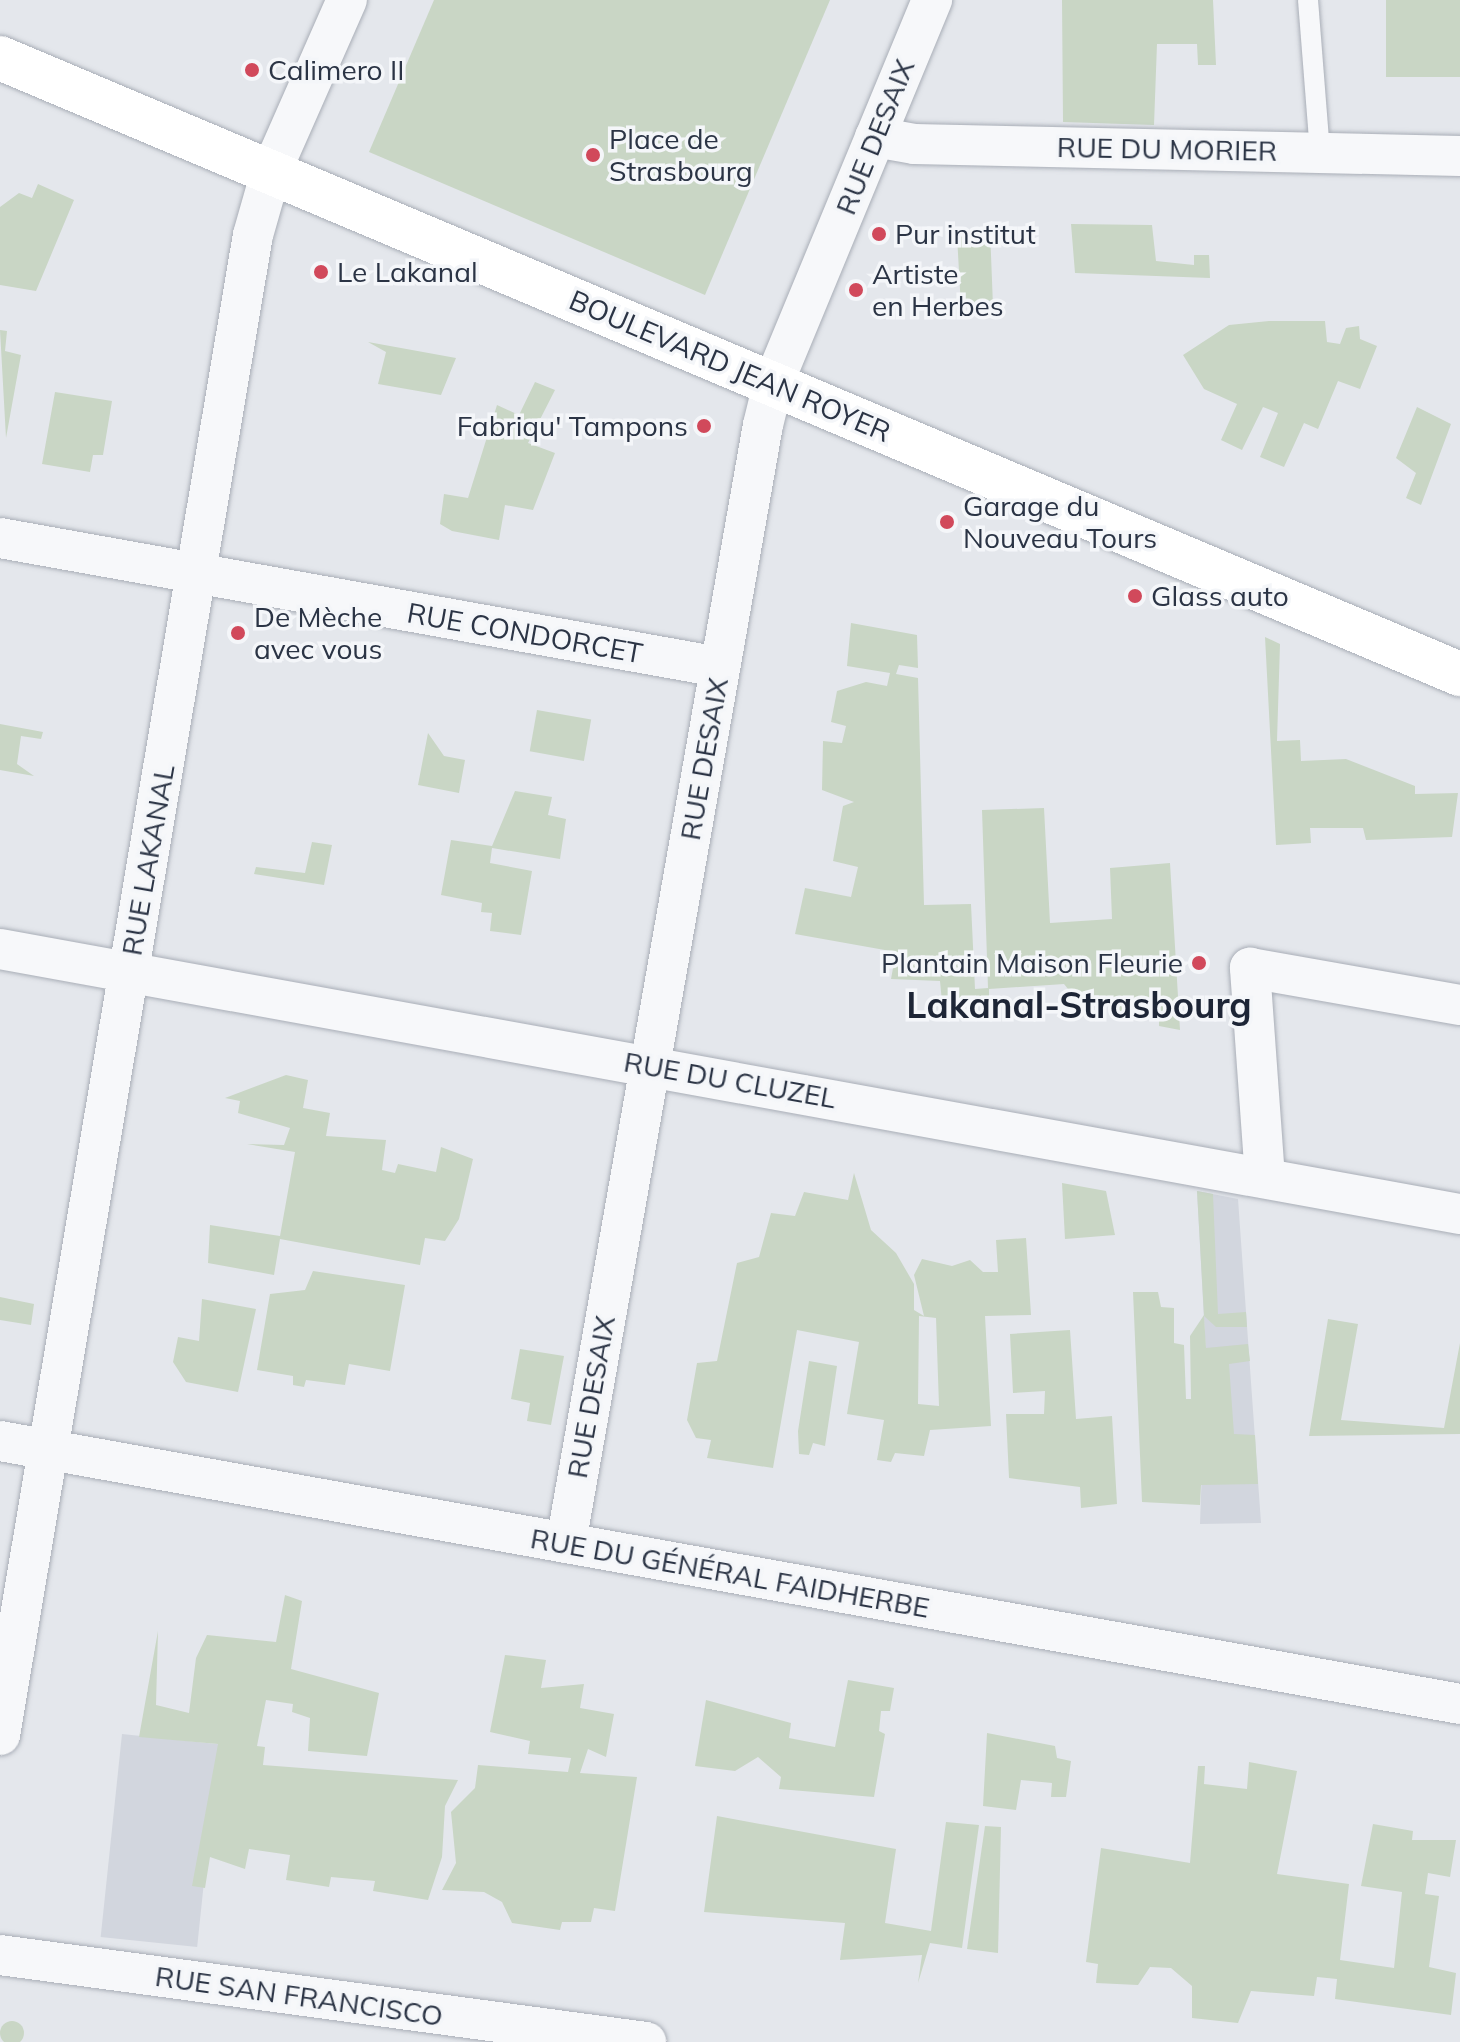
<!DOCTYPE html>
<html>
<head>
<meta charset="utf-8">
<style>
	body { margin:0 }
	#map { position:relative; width:1460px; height:2042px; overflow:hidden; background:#e4e7ec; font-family:Mulish,sans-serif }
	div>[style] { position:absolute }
	.built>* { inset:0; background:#d2d6de; transform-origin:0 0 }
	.green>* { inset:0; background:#c9d6c5; transform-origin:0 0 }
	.round { border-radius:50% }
	.roads { filter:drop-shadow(0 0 2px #a9aeb7) drop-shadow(0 0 2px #a9aeb7) }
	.lane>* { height:20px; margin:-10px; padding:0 10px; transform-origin:10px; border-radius:10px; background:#f7f8fa }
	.street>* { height:40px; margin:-20px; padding:0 20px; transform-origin:20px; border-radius:20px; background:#f7f8fa }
	.secondary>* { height:44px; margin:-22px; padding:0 22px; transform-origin:22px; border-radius:22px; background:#fff }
	.dots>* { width:22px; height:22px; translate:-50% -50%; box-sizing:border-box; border:4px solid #f4f6f9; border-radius:50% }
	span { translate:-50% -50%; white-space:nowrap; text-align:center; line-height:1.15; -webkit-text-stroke:7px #f4f6f9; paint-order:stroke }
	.poi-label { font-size:28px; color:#2b3445 }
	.left { translate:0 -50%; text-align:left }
	.right { translate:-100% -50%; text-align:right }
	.street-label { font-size:28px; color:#2b3445 }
	.district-label { font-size:36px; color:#1d2536; font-weight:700 }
</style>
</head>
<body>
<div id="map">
	<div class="built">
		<div style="clip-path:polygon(1197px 1191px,1238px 1199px,1261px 1523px,1200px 1524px,1206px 1355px)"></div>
		<div style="left:122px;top:1734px;width:97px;height:204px;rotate:6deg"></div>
	</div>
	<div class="green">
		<div style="clip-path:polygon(434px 0,830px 0,705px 295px,369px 152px)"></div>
		<div style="clip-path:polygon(1062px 0,1213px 0,1216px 65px,1198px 65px,1197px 44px,1157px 44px,1154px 125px,1063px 122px)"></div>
		<div style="left:1386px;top:0;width:74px;height:77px"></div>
		<div style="clip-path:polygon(38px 184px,74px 200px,36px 291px,0 285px,0 207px,19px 193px,32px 198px)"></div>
		<div style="clip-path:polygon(1071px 224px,1152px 225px,1156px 261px,1194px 265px,1194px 255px,1209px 255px,1210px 278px,1075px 273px)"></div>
		<div style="clip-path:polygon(990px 229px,993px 306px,961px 307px,957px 236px,983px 237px)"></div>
		<div style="clip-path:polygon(1269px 321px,1325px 321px,1327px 342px,1340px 344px,1346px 328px,1359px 326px,1360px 339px,1377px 346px,1360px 389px,1338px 381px,1318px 429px,1304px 423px,1284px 467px,1260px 457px,1278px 413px,1263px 407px,1242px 450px,1221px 440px,1237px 404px,1204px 389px,1183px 355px,1229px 325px)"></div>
		<div style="clip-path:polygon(0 330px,7px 331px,5px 351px,21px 355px,6px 438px)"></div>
		<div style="clip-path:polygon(368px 342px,456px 358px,441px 395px,378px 384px,386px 352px)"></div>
		<div style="clip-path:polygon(535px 382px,555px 390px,528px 443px,555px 453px,533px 510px,505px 505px,499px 540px,452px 531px,440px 524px,444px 494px,468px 498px,497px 405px,519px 415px)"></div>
		<div style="clip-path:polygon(55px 392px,112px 401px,103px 455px,93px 455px,90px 472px,42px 464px)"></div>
		<div style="clip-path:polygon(1417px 407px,1451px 424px,1421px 505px,1406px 498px,1416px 473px,1396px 458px)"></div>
		<div style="clip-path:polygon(851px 623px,917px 635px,918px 668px,899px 665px,896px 674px,918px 678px,924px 905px,971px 904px,975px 989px,988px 988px,982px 810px,1044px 808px,1050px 923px,1112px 919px,1110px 868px,1170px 863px,1180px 1030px,1159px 1026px,1159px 1017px,1127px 1011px,1119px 1018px,1118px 1003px,1080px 1004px,1064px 984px,989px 989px,989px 1000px,942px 1002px,940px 981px,891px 979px,896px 952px,795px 934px,805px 888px,851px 897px,858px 867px,833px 861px,843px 806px,854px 802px,822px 790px,823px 741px,842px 743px,846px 726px,831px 722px,837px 691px,866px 682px,887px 686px,890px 673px,847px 666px)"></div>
		<div style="clip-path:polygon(1265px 637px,1280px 644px,1277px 741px,1300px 740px,1301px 761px,1346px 759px,1415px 786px,1415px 794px,1458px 793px,1452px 837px,1366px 840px,1363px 828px,1310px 828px,1311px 843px,1276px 845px)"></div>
		<div style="left:537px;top:710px;width:55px;height:42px;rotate:10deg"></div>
		<div style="clip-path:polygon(0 724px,43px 732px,41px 739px,21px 736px,17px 764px,34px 776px,0 770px)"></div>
		<div style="clip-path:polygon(428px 733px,444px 756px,465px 760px,459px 793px,418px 785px)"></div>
		<div style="clip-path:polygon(515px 791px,552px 797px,548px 815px,566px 819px,560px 859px,492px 848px,490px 863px,532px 871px,521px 935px,490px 931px,492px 913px,481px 912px,482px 903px,441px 895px,451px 840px,492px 846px)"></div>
		<div style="clip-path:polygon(312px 842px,332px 845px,324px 885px,254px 874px,256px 867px,305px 873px)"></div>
		<div style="clip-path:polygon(286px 1075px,308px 1080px,303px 1108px,330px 1113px,326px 1136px,386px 1140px,382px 1170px,395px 1173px,398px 1164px,436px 1172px,441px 1147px,473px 1159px,459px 1219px,445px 1241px,425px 1238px,420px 1265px,280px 1239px,274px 1275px,208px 1263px,210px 1225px,280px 1236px,295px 1152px,247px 1144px,284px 1145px,290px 1128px,238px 1113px,240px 1101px,225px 1098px)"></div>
		<div style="clip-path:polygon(evenodd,854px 1173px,871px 1230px,896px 1253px,914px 1284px,914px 1310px,924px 1316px,914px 1275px,922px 1259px,952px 1266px,970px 1260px,983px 1272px,998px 1272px,996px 1240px,1026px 1238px,1031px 1315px,985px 1316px,991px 1426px,930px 1430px,924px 1456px,895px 1453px,891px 1462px,877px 1460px,884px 1420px,847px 1414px,859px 1342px,797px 1330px,773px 1468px,707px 1458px,711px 1440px,696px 1438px,687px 1420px,697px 1363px,717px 1361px,737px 1263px,759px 1257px,771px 1213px,795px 1216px,804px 1192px,848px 1200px,854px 1173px,919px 1316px,936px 1318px,939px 1406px,918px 1404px,919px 1316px)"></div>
		<div style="clip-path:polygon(1062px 1183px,1106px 1191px,1115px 1235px,1065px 1239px)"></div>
		<div style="clip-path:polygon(1197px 1191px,1213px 1194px,1218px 1314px,1246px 1312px,1247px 1327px,1216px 1327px,1204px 1316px,1206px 1348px,1248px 1344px,1250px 1361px,1229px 1364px,1234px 1434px,1255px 1435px,1258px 1484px,1201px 1485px,1200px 1505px,1142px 1502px,1133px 1292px,1158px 1292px,1161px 1307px,1174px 1308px,1174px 1343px,1184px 1345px,1186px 1399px,1191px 1399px,1190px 1336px,1204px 1315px)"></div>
		<div style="clip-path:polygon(313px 1271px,405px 1285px,390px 1371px,349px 1364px,345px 1385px,306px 1380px,304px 1387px,293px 1385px,293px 1376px,257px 1370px,270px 1294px,305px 1290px)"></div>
		<div style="clip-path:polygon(0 1297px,34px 1304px,31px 1325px,0 1320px)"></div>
		<div style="clip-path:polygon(202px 1299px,256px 1309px,238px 1392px,186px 1382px,173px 1362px,178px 1337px,199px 1341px)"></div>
		<div style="clip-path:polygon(1328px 1319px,1358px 1324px,1341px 1420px,1444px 1428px,1460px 1343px,1460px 1434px,1309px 1436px)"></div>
		<div style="clip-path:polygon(1070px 1330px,1076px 1419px,1112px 1416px,1117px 1504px,1081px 1508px,1080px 1487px,1009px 1478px,1006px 1414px,1044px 1414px,1045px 1391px,1013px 1393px,1010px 1334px)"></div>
		<div style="clip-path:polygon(520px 1349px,564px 1356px,551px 1425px,527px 1421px,530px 1403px,511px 1399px)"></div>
		<div style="clip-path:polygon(809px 1361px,837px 1366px,825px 1446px,813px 1443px,809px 1455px,799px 1454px,798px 1431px)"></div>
		<div style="clip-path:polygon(285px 1595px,302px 1601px,291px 1669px,379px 1693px,367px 1756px,308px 1751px,310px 1718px,292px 1712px,293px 1704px,266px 1700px,257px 1746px,265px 1747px,263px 1765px,458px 1780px,445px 1806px,442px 1857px,428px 1900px,373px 1891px,375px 1881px,331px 1877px,329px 1887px,286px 1880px,290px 1855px,249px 1849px,245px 1869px,210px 1857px,205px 1888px,192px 1886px,218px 1744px,139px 1737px,158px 1631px,156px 1705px,189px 1713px,196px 1658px,207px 1635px,276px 1642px)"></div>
		<div style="clip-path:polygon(505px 1655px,546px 1660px,541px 1688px,584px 1684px,580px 1708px,614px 1714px,606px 1757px,588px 1749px,580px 1773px,637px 1777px,615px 1911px,594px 1908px,591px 1922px,562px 1922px,560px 1930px,512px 1923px,502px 1902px,484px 1892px,442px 1890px,456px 1863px,451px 1812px,475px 1788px,478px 1765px,568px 1772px,571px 1758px,528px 1754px,530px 1741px,490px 1732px)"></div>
		<div style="clip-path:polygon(848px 1680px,894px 1688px,890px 1711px,881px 1711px,879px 1731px,885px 1734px,874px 1797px,779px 1789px,781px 1777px,758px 1757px,735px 1771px,695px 1766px,706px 1700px,791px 1723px,789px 1738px,835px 1747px)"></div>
		<div style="clip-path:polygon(987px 1733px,1055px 1746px,1057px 1758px,1071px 1761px,1066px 1797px,1051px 1797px,1052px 1783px,1021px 1780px,1016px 1810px,983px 1806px)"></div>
		<div style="clip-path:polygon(1249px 1762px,1297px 1771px,1277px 1874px,1349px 1884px,1340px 1960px,1394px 1968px,1402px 1892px,1361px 1886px,1373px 1824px,1413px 1831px,1412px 1840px,1456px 1840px,1450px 1877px,1428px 1873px,1425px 1894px,1439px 1896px,1429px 1967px,1456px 1973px,1451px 2015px,1335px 1999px,1337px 1979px,1317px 1977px,1314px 1996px,1251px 1991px,1238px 2023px,1192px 2018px,1192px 1986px,1171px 1968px,1150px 1967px,1138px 1985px,1096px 1983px,1098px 1964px,1086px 1962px,1101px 1848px,1190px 1863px,1198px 1766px,1205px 1766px,1204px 1784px,1247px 1789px)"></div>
		<div style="clip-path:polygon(717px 1816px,896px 1849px,885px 1923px,931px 1931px,946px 1822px,979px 1825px,962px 1948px,930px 1943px,918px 1983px,922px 1955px,840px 1960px,845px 1923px,704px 1912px)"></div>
		<div style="clip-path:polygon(985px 1826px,1001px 1827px,998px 1953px,967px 1949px)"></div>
		<div class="round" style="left:0;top:2021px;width:24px;height:24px"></div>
	</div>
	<div class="roads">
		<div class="lane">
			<div style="left:1308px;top:0;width:152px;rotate:85.5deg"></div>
		</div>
		<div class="street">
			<div style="left:875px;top:137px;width:40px;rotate:10deg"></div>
			<div style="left:914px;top:144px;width:546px;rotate:1.26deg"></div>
			<div style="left:0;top:538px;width:730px;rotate:10.17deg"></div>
			<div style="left:0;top:949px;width:1484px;rotate:10.29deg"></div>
			<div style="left:1265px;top:1178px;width:211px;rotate:-94.1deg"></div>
			<div style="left:1250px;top:968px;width:213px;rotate:10deg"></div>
			<div style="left:0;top:1441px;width:1483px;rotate:10.21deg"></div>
			<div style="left:566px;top:1543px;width:1135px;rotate:-80.01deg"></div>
			<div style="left:763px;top:425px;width:42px;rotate:-76.3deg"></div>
			<div style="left:773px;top:384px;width:416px;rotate:-67.5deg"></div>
			<div style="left:0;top:1735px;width:1521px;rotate:-80.43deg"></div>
			<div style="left:253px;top:235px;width:66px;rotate:-74.1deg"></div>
			<div style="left:271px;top:172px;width:188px;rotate:-66.2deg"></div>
			<div style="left:0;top:1955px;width:652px;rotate:7.67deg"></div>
		</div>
		<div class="secondary">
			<div style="left:0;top:58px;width:1585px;rotate:22.88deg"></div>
		</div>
	</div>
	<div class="dots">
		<div style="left:252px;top:70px;background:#d1495b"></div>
		<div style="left:593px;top:155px;background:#d1495b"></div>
		<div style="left:879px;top:234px;background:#d1495b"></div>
		<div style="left:321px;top:272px;background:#d1495b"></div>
		<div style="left:856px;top:290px;background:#d1495b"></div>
		<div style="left:704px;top:426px;background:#d1495b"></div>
		<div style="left:947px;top:522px;background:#d1495b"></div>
		<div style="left:1135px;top:596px;background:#d1495b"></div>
		<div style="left:238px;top:633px;background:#d1495b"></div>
		<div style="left:1199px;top:963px;background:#d1495b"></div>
	</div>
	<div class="poi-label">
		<span class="left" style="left:268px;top:70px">Calimero II</span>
		<span class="left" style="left:609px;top:155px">Place de<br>Strasbourg</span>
		<span class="left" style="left:895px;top:234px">Pur institut</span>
		<span class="left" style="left:337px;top:272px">Le Lakanal</span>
		<span class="left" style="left:872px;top:290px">Artiste<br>en Herbes</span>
		<span class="right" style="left:688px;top:426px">Fabriqu' Tampons</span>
		<span class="left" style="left:963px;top:522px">Garage du<br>Nouveau Tours</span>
		<span class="left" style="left:1151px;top:596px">Glass auto</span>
		<span class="left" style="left:254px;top:633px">De Mèche<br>avec vous</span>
		<span class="right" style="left:1183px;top:963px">Plantain Maison Fleurie</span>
	</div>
	<div class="street-label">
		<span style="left:875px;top:137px;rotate:-68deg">RUE DESAIX</span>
		<span style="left:1167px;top:149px;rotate:1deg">RUE DU MORIER</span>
		<span style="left:730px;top:366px;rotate:23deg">BOULEVARD JEAN ROYER</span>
		<span style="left:525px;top:633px;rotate:10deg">RUE CONDORCET</span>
		<span style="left:704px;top:759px;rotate:-80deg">RUE DESAIX</span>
		<span style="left:148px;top:860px;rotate:-80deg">RUE LAKANAL</span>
		<span style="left:730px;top:1080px;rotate:10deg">RUE DU CLUZEL</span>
		<span style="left:591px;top:1397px;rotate:-80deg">RUE DESAIX</span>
		<span style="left:730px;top:1573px;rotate:10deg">RUE DU GÉNÉRAL FAIDHERBE</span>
		<span style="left:299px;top:1996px;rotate:8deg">RUE SAN FRANCISCO</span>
	</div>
	<div class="district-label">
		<span style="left:1079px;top:1005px">Lakanal-Strasbourg</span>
	</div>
</div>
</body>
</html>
